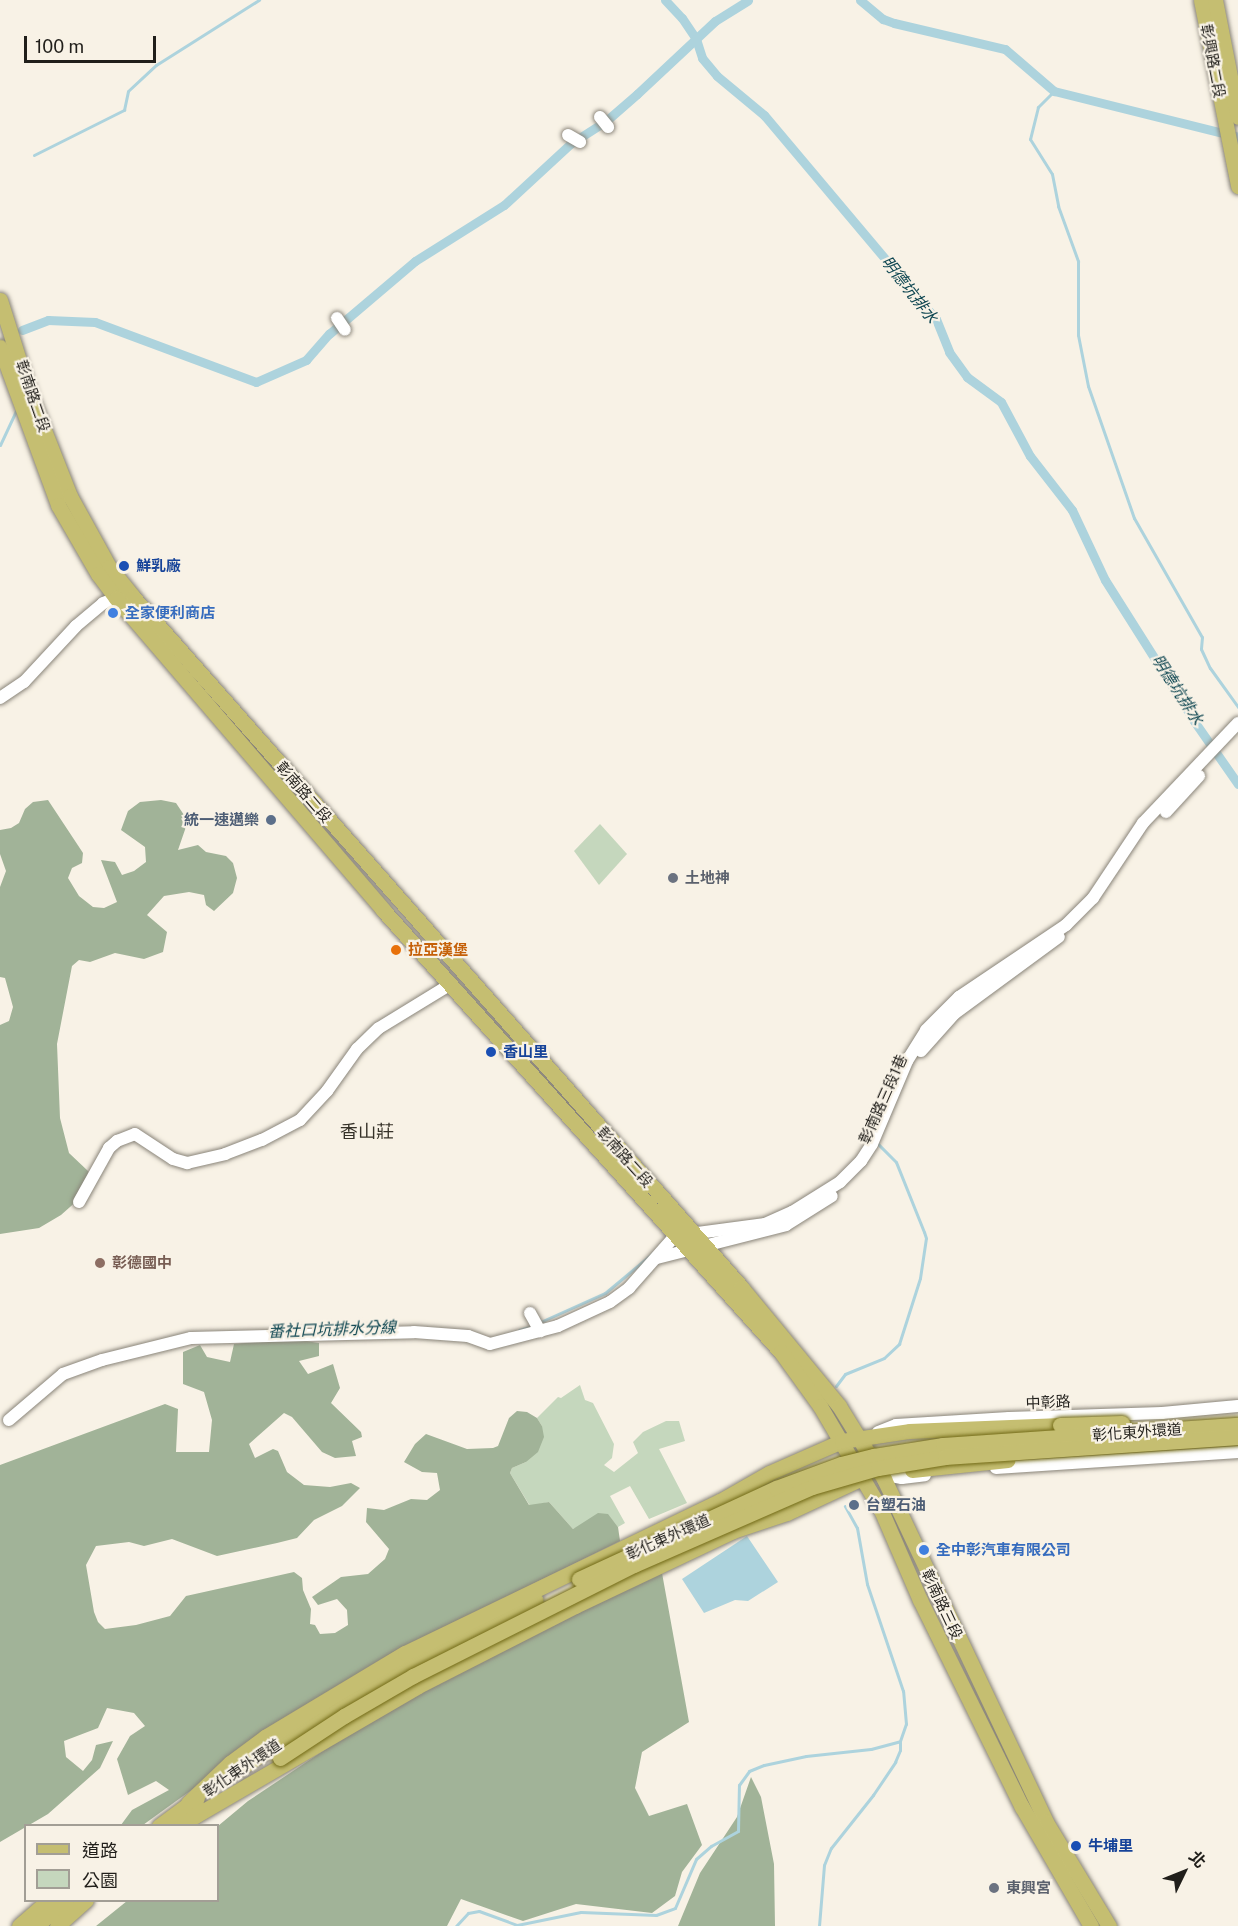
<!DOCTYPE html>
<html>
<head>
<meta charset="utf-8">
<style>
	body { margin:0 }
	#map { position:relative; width:1238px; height:1926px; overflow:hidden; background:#f8f2e6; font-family:"Public Sans","Noto Sans TC",sans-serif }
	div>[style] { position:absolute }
	.green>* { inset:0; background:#c5d7bd }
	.forest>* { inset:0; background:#a1b398 }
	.water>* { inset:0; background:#add3dd }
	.stream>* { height:3px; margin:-1.5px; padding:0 1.5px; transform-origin:1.5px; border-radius:1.5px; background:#add3dd }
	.canal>* { height:9px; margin:-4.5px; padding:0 4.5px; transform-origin:4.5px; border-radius:4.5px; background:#add3dd }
	.roads { filter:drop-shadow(0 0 2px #898479) drop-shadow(0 0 2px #898479) }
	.minor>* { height:12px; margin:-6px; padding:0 6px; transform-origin:6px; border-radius:6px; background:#fff }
	.major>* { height:15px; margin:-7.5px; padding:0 7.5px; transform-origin:7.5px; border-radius:7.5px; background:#c5be71 }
	.bridges { filter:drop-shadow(0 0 2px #726a16) drop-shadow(0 0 2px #726a16) }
	.major-bridge>* { height:15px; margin:-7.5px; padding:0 7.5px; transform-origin:7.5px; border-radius:7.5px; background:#c5be71 }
	.dots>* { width:16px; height:16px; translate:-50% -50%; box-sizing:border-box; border:3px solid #f8f2e6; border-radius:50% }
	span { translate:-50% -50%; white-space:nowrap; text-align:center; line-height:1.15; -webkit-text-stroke:4.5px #f8f2e6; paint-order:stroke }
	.street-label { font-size:15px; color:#211f1b }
	.transit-label { font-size:15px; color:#164399; font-weight:700 }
	.left { translate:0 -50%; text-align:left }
	.shop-label { font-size:15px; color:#366cbe; font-weight:700 }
	.service-label { font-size:15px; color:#4e5e75; font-weight:700 }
	.right { translate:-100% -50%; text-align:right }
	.worship-label { font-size:15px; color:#5b616d; font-weight:700 }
	.food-label { font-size:15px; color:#c56008; font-weight:700 }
	.education-label { font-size:15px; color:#785e54; font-weight:700 }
	.water-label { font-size:16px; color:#0e4651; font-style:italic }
	.quarter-label { font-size:18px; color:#363229 }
	.legend { position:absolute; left:24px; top:1824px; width:195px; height:78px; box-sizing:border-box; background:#f8f2e6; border:2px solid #a29e95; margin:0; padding:8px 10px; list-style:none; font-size:18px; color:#211f1b }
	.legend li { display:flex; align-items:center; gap:12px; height:30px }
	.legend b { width:30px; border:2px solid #a29e95 }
	.north { position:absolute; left:1154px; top:1842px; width:60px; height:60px; -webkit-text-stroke:4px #f8f2e6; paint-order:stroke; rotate:47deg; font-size:16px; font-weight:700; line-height:24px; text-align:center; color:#211f1b }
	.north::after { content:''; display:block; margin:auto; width:21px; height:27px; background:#211f1b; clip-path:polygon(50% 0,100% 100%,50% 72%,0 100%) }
	.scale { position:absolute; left:24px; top:36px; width:132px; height:27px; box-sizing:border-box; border:3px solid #211f1b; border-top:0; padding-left:8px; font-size:18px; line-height:21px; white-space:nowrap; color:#211f1b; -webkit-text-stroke:4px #f8f2e6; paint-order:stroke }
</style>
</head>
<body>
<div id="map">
	<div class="green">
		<div style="clip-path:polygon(600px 824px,627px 854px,599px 885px,574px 851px)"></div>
		<div style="clip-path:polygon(580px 1385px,585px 1400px,593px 1403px,614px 1444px,612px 1458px,604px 1465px,614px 1472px,638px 1453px,633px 1442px,643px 1432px,666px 1421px,679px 1421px,685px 1441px,659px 1449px,687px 1503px,649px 1519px,630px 1486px,610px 1496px,625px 1523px,618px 1527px,608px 1515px,573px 1529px,549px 1502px,530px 1506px,510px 1473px,512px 1468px,526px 1462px,542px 1426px,537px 1418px,558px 1397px,561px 1398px)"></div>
	</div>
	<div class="forest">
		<div style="clip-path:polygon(48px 800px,83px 853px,82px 863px,72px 868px,68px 878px,79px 896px,93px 907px,104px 908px,117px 902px,101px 860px,115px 862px,122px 875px,134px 871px,146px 862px,145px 847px,121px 830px,128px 811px,140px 802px,161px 800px,176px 803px,188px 821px,178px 850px,198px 845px,206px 852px,226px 856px,233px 863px,237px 878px,233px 893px,214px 911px,206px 905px,204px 895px,189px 892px,164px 896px,147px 915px,167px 932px,163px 952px,144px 959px,115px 953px,90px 962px,79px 960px,72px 966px,57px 1044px,60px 1118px,69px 1153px,88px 1171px,91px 1181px,88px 1191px,61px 1215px,39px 1228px,0 1234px,0 1025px,9px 1021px,13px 1007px,5px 978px,0 977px,0 887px,6px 871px,0 854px,0 830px,11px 828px,19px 823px,25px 809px,33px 802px)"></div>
		<div style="clip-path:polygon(291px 1339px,319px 1343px,319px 1356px,299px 1361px,308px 1374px,333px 1364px,340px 1388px,331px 1403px,361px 1432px,362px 1437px,352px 1441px,356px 1456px,335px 1458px,322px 1452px,292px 1417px,284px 1413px,249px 1444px,255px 1458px,273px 1449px,278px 1451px,287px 1472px,304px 1485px,330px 1487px,351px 1483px,360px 1488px,342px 1506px,314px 1520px,297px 1538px,277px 1543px,217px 1556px,172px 1539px,144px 1546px,129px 1542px,96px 1546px,86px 1565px,94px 1612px,98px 1622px,105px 1629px,136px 1625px,170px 1616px,186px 1596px,294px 1572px,302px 1578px,303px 1590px,311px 1609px,310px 1624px,315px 1625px,320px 1634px,335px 1633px,348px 1625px,347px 1610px,337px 1599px,318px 1605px,312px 1597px,341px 1577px,368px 1574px,385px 1559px,389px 1549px,366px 1522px,367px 1508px,384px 1510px,411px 1499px,427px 1500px,440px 1490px,437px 1473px,422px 1472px,404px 1462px,415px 1444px,426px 1434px,467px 1449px,493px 1448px,498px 1446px,509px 1418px,517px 1411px,527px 1412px,537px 1418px,542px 1426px,544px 1437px,538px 1452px,526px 1462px,512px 1468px,510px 1473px,529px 1505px,549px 1502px,573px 1529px,598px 1513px,608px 1514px,618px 1527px,620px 1541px,492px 1604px,215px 1773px,143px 1825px,121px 1825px,132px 1810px,169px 1790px,156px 1781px,128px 1795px,117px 1759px,130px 1736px,145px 1726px,134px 1713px,107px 1708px,98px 1728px,64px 1741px,66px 1757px,83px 1771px,92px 1760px,96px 1745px,113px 1741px,100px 1768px,48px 1814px,0 1842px,0 1465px,165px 1404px,178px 1409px,176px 1452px,209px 1452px,212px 1420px,204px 1392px,183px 1384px,183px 1352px,200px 1345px,207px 1357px,230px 1362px,234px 1344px)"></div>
		<div style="clip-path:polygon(662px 1573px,689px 1722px,642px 1752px,635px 1788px,649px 1816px,687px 1804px,702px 1845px,682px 1872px,675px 1896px,652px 1913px,576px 1904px,523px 1921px,461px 1899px,447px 1926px,96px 1926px,127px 1901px,218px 1900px,218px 1826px,248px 1801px,377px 1715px,479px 1656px)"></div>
		<div style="clip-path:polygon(751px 1777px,761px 1797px,774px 1864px,775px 1926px,678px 1926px,700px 1873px,737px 1817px)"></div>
	</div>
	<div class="water">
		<div style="clip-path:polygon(747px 1536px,778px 1582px,748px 1601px,735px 1600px,704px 1613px,682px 1579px)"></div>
	</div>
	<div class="stream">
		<div style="left:1054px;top:91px;width:23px;rotate:135deg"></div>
		<div style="left:1038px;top:107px;width:33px;rotate:104deg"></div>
		<div style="left:1030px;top:139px;width:41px;rotate:57.8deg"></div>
		<div style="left:1052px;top:174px;width:33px;rotate:79deg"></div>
		<div style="left:1058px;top:206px;width:59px;rotate:70deg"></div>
		<div style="left:1078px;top:261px;width:74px;rotate:90deg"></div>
		<div style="left:1078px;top:335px;width:52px;rotate:78.9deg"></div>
		<div style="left:1088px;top:386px;width:140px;rotate:70.8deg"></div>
		<div style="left:1134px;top:518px;width:137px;rotate:60.3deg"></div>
		<div style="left:1202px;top:637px;width:12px;rotate:95deg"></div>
		<div style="left:1201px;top:649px;width:21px;rotate:65deg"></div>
		<div style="left:1210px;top:668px;width:48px;rotate:54.3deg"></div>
		<div style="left:34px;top:155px;width:101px;rotate:-26.6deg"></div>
		<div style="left:124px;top:110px;width:19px;rotate:-78deg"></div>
		<div style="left:128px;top:91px;width:38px;rotate:-43deg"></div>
		<div style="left:156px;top:65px;width:122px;rotate:-32.3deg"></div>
		<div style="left:0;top:445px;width:38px;rotate:-65deg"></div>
		<div style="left:538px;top:1323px;width:73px;rotate:-24.1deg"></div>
		<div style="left:605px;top:1293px;width:64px;rotate:-39.9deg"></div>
		<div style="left:519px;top:1330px;width:14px;rotate:-17deg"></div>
		<div style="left:836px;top:1386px;width:15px;rotate:-53deg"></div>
		<div style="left:845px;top:1374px;width:42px;rotate:-22.3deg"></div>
		<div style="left:884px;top:1358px;width:21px;rotate:-43deg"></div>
		<div style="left:899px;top:1344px;width:69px;rotate:-72.3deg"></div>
		<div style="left:920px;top:1278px;width:40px;rotate:-81.5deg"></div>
		<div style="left:926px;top:1238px;width:6px;rotate:-108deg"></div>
		<div style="left:924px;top:1232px;width:75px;rotate:-111.8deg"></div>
		<div style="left:896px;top:1162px;width:27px;rotate:-135deg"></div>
		<div style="left:456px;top:1926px;width:18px;rotate:-47deg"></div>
		<div style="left:468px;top:1913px;width:11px;rotate:-10deg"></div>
		<div style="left:479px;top:1911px;width:40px;rotate:20.2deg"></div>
		<div style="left:517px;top:1925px;width:65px;rotate:-11.5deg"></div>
		<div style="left:581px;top:1912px;width:75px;rotate:2.3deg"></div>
		<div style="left:656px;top:1915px;width:20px;rotate:-20deg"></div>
		<div style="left:675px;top:1908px;width:53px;rotate:-66.8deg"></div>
		<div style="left:696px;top:1859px;width:20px;rotate:-41deg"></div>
		<div style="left:711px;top:1846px;width:31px;rotate:-29deg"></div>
		<div style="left:738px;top:1831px;width:46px;rotate:-88.8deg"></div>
		<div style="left:739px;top:1785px;width:17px;rotate:-54deg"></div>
		<div style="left:749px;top:1771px;width:16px;rotate:-22deg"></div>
		<div style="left:764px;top:1765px;width:43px;rotate:-12.1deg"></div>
		<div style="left:806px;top:1756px;width:65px;rotate:-6.1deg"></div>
		<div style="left:871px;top:1749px;width:30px;rotate:-15deg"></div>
		<div style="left:900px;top:1741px;width:18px;rotate:-71deg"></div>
		<div style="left:906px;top:1724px;width:33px;rotate:-95deg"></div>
		<div style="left:903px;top:1691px;width:113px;rotate:-108.6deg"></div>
		<div style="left:867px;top:1584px;width:57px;rotate:-100.1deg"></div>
		<div style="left:857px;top:1528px;width:25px;rotate:-119deg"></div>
		<div style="left:819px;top:1926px;width:61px;rotate:-85.3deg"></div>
		<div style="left:824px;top:1865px;width:18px;rotate:-68deg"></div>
		<div style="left:831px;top:1848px;width:68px;rotate:-51.6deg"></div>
		<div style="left:873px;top:1795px;width:40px;rotate:-56deg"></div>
		<div style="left:895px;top:1762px;width:13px;rotate:-67deg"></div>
		<div style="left:900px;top:1750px;width:8px;rotate:-90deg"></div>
	</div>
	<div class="canal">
		<div style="left:665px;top:0;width:25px;rotate:47deg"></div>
		<div style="left:682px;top:18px;width:25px;rotate:56deg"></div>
		<div style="left:696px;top:39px;width:20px;rotate:72deg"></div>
		<div style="left:702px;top:58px;width:23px;rotate:50deg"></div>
		<div style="left:717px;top:76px;width:61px;rotate:39.7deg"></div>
		<div style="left:764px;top:115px;width:267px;rotate:49.9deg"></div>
		<div style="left:936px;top:319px;width:35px;rotate:68deg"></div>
		<div style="left:949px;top:352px;width:31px;rotate:54deg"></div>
		<div style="left:967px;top:377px;width:42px;rotate:36.3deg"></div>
		<div style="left:1001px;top:402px;width:61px;rotate:61.8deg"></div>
		<div style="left:1030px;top:456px;width:68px;rotate:52.1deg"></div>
		<div style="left:1072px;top:510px;width:77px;rotate:64.8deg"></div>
		<div style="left:1105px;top:580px;width:167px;rotate:57.7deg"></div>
		<div style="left:1194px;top:721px;width:77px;rotate:55.1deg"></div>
		<div style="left:860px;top:0;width:30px;rotate:40deg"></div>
		<div style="left:883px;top:19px;width:12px;rotate:20deg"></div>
		<div style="left:894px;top:23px;width:114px;rotate:13.2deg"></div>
		<div style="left:1005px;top:49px;width:65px;rotate:40.6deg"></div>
		<div style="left:1054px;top:91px;width:190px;rotate:14deg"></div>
		<div style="left:22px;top:330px;width:28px;rotate:-21deg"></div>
		<div style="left:48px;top:320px;width:47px;rotate:2.4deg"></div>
		<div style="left:95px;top:322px;width:172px;rotate:20.4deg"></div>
		<div style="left:256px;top:382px;width:55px;rotate:-23.7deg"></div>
		<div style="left:306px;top:360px;width:35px;rotate:-49deg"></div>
		<div style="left:329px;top:334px;width:113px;rotate:-40.3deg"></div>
		<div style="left:415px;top:261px;width:105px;rotate:-32.2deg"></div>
		<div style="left:504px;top:205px;width:90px;rotate:-42.7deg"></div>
		<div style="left:570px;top:144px;width:43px;rotate:-32.6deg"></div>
		<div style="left:606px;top:121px;width:41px;rotate:-41.1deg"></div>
		<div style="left:637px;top:94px;width:107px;rotate:-43.1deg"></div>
		<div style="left:715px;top:21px;width:39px;rotate:-32deg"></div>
	</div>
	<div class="roads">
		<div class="minor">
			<div style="left:600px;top:117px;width:13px;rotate:51deg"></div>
			<div style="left:568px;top:135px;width:14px;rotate:30deg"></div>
			<div style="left:337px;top:318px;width:14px;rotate:56deg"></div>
			<div style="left:0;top:698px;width:29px;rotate:-34deg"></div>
			<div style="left:24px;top:682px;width:76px;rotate:-47.1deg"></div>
			<div style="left:76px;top:626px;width:35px;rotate:-40deg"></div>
			<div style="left:103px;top:603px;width:14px;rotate:-21deg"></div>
			<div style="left:1166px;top:812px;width:49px;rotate:-47.5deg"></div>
			<div style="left:921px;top:1051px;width:50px;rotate:-48.3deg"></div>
			<div style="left:954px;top:1014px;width:130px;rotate:-36.3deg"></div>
			<div style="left:79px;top:1202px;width:62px;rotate:-60.9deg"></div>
			<div style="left:109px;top:1148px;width:11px;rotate:-41deg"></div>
			<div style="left:117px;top:1141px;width:19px;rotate:-21deg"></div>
			<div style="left:135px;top:1134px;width:45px;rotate:33.3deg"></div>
			<div style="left:173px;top:1159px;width:15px;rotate:16deg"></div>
			<div style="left:187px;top:1163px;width:39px;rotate:-13deg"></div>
			<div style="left:225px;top:1154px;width:40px;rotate:-21deg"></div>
			<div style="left:262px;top:1140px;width:43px;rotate:-27.8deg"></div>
			<div style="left:300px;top:1120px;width:40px;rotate:-47deg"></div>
			<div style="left:327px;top:1091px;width:52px;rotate:-54.5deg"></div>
			<div style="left:357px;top:1049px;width:30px;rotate:-44deg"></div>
			<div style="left:379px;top:1028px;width:84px;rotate:-31.4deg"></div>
			<div style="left:657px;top:1258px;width:133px;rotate:-14.3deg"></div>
			<div style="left:786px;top:1225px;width:54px;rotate:-32.2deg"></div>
			<div style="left:530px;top:1313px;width:21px;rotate:61deg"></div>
			<div style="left:9px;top:1420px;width:71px;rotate:-40.4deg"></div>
			<div style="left:63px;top:1374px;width:41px;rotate:-19.7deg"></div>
			<div style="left:102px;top:1360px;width:92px;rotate:-13.9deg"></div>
			<div style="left:191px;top:1338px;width:223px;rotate:-1.5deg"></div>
			<div style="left:414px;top:1332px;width:54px;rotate:4.2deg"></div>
			<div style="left:468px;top:1336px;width:23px;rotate:20deg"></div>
			<div style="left:490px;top:1344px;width:70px;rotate:-14.8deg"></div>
			<div style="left:558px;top:1326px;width:57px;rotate:-24.8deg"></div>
			<div style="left:610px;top:1302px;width:24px;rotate:-36deg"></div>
			<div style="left:629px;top:1288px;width:69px;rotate:-48.5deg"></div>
			<div style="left:675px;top:1236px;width:91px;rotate:-7.6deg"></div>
			<div style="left:765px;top:1224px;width:30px;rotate:-24deg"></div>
			<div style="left:792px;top:1212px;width:57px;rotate:-32deg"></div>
			<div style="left:840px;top:1182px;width:30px;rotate:-45deg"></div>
			<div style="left:861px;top:1161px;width:20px;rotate:-57deg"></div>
			<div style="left:872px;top:1144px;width:90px;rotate:-67.1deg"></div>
			<div style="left:907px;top:1061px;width:36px;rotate:-58deg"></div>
			<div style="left:926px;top:1030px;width:47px;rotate:-45deg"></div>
			<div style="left:959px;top:997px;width:129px;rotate:-33.9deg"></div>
			<div style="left:1066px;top:925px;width:38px;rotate:-45deg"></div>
			<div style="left:1093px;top:898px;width:90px;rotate:-56.3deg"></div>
			<div style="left:1143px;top:823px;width:138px;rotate:-46.5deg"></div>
			<div style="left:878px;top:1432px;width:19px;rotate:-21deg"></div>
			<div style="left:896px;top:1425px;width:113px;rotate:-3.5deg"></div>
			<div style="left:1009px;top:1418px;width:153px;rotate:-1.9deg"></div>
			<div style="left:1162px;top:1413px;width:76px;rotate:-5.3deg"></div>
			<div style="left:996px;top:1468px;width:243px;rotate:-3.8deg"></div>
			<div style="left:881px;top:1474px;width:21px;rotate:11deg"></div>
			<div style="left:902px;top:1478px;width:23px;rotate:-7deg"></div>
		</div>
		<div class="major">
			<div style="left:1201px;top:0;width:190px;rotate:78.7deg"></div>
			<div style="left:1215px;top:0;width:119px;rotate:78.9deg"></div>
			<div style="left:0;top:300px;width:96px;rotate:72.5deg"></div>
			<div style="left:29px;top:392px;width:112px;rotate:68.5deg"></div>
			<div style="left:70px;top:496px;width:81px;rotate:61.2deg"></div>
			<div style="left:109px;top:567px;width:38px;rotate:51deg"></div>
			<div style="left:133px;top:597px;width:920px;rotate:48.61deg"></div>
			<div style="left:741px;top:1287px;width:154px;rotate:50.5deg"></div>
			<div style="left:839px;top:1406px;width:86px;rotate:58.3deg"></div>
			<div style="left:884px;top:1479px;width:379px;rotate:64.7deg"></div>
			<div style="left:1046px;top:1822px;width:122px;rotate:58.8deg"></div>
			<div style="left:0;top:347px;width:168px;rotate:69.8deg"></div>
			<div style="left:58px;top:505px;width:80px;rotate:59.9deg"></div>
			<div style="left:98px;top:574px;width:30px;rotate:53deg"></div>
			<div style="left:116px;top:598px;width:411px;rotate:49.4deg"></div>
			<div style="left:383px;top:910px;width:595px;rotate:48deg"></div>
			<div style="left:781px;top:1352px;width:67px;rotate:54.2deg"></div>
			<div style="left:820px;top:1406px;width:121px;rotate:59.6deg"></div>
			<div style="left:881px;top:1510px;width:98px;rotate:66.6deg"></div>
			<div style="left:920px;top:1600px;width:231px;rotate:63.8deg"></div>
			<div style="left:1022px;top:1807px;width:138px;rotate:59.9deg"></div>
			<div style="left:912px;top:1470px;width:96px;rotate:-6deg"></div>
			<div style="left:236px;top:1771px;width:120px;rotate:-33.4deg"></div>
			<div style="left:336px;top:1705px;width:81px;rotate:-29.4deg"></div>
			<div style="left:407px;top:1665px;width:144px;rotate:-26.7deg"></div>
			<div style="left:188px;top:1803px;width:58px;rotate:-43.6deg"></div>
			<div style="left:230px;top:1763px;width:44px;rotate:-36.6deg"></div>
			<div style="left:265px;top:1737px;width:163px;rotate:-31deg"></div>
			<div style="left:405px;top:1653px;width:350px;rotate:-25.8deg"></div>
			<div style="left:720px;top:1501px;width:56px;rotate:-29.7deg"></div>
			<div style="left:769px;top:1473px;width:80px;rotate:-23.7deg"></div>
			<div style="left:842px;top:1441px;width:69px;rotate:-8.4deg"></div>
			<div style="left:910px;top:1431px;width:150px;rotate:-2.3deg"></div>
			<div style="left:195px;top:1816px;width:258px;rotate:-30.2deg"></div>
			<div style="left:418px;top:1686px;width:176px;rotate:-27deg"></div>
			<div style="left:575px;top:1606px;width:175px;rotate:-25.4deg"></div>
			<div style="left:733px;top:1531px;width:57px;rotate:-18.4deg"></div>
			<div style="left:787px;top:1513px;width:83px;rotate:-25deg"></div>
			<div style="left:159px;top:1826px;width:47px;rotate:-36.4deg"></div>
			<div style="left:181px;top:1826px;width:27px;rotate:-36deg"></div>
			<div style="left:19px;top:1926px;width:40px;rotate:-41deg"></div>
			<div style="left:36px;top:1926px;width:40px;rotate:-41deg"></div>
			<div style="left:57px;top:1926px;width:39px;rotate:-42deg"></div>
		</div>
	</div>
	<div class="bridges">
		<div class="major-bridge">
			<div style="left:1060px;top:1425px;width:62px;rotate:-1.8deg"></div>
			<div style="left:579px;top:1579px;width:217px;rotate:-24.8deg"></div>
			<div style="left:776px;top:1488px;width:69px;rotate:-20.3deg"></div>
			<div style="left:841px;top:1464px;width:34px;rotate:-14deg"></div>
			<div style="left:874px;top:1456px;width:70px;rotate:-9.1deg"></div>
			<div style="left:943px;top:1445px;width:296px;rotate:-3.9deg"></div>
			<div style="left:280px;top:1758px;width:77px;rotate:-33.3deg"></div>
			<div style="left:344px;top:1716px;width:80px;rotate:-30.1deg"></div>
			<div style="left:413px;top:1676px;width:247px;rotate:-26.7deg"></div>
			<div style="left:634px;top:1565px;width:194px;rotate:-23.7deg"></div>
			<div style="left:812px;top:1487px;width:69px;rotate:-16.1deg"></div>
			<div style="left:878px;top:1468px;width:68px;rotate:-9.3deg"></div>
			<div style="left:945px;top:1457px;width:294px;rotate:-3.9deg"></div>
		</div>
	</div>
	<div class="dots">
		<div style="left:124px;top:566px;background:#1a4fb4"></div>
		<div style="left:113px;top:613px;background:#3f7fe0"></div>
		<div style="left:271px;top:820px;background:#5c6f8a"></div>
		<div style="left:673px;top:878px;background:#6b7280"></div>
		<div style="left:396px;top:950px;background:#e8710a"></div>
		<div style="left:491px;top:1052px;background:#1a4fb4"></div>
		<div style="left:100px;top:1263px;background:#8d6e63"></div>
		<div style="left:854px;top:1505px;background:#5c6f8a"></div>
		<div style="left:924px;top:1550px;background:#3f7fe0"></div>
		<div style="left:1076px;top:1846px;background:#1a4fb4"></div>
		<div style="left:994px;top:1888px;background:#6b7280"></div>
	</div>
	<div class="street-label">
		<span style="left:1213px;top:61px;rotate:79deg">彰興路二段</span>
		<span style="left:33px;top:396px;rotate:71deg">彰南路二段</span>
		<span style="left:304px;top:792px;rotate:49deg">彰南路二段</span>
		<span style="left:883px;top:1099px;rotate:-66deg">彰南路三段1巷</span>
		<span style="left:625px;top:1157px;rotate:48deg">彰南路二段</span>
		<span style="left:1048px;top:1402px;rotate:-2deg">中彰路</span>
		<span style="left:1137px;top:1432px;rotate:-4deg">彰化東外環道</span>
		<span style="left:668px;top:1537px;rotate:-24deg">彰化東外環道</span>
		<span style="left:942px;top:1604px;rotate:65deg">彰南路三段</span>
		<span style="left:242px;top:1768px;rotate:-34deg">彰化東外環道</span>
	</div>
	<div class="transit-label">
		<span class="left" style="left:136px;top:566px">鮮乳廠</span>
		<span class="left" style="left:503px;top:1052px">香山里</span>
		<span class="left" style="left:1088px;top:1846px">牛埔里</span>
	</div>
	<div class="shop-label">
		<span class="left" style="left:125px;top:613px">全家便利商店</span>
		<span class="left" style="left:936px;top:1550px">全中彰汽車有限公司</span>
	</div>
	<div class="service-label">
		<span class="right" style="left:259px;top:820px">統一速邁樂</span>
		<span class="left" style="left:866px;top:1505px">台塑石油</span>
	</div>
	<div class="worship-label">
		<span class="left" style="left:685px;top:878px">土地神</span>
		<span class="left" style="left:1006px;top:1888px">東興宮</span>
	</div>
	<div class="food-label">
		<span class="left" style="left:408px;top:950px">拉亞漢堡</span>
	</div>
	<div class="education-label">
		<span class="left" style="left:112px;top:1263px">彰德國中</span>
	</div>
	<div class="water-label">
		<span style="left:909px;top:290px;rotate:52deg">明德坑排水</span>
		<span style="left:1177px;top:690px;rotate:57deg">明德坑排水</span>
		<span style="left:332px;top:1330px;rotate:-2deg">番社口坑排水分線</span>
	</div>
	<div class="quarter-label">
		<span style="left:367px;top:1132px">香山莊</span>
	</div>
	<ul class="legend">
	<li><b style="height:8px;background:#c5be71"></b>道路</li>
	<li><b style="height:16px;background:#c5d7bd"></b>公園</li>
	</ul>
	<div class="north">北</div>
	<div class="scale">100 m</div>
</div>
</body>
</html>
